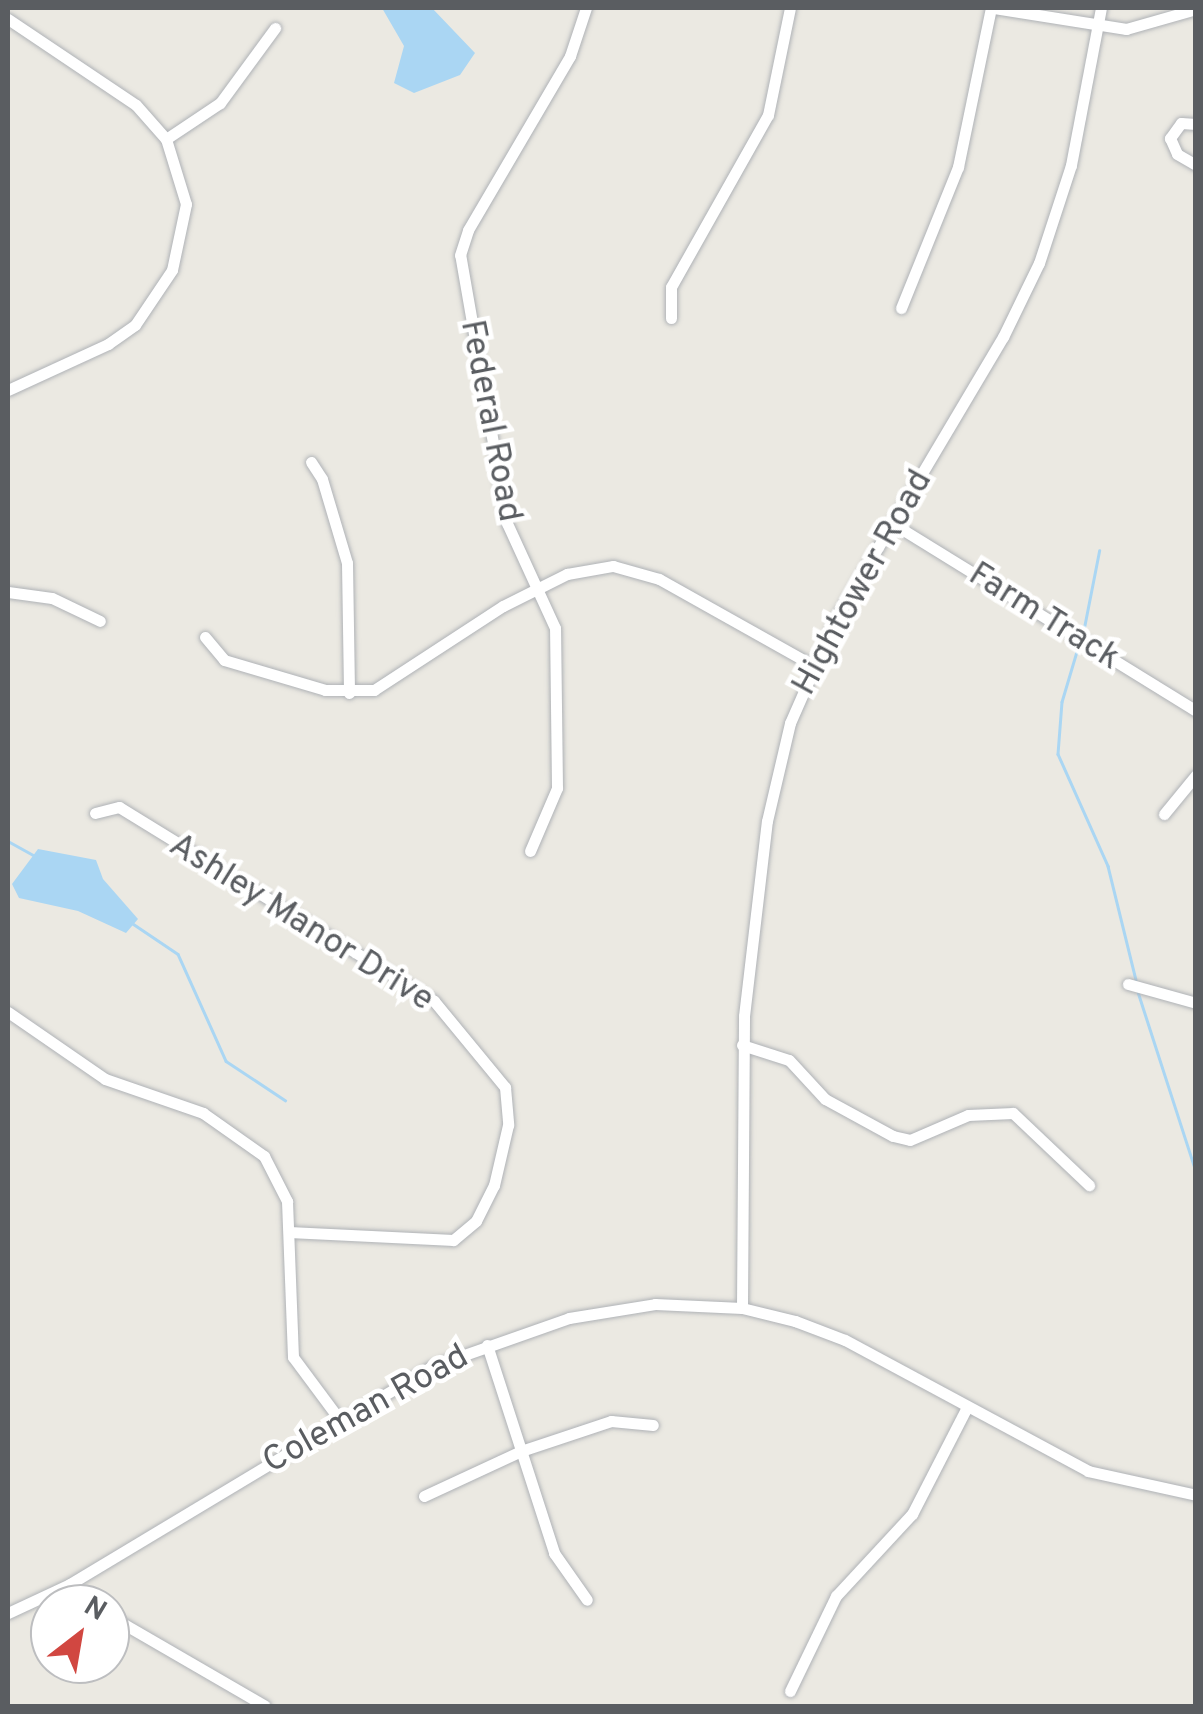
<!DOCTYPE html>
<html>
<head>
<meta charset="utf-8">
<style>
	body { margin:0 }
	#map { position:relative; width:1203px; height:1714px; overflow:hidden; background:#ebe9e2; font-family:Overpass,sans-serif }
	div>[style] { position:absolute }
	.water>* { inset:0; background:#aad6f3 }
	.stream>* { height:2.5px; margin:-1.25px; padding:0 1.25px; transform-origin:1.25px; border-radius:1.25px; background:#aad6f3 }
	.roads { filter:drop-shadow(0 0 2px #afb2b6) drop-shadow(0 0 2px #afb2b6) }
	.minor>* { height:11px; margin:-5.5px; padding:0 5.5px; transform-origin:5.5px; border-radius:5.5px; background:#fff }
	span { translate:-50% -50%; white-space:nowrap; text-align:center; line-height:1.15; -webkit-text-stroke:9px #fff; paint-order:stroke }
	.street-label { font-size:35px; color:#5a5d61 }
	.frame { position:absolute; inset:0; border:10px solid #5a5d61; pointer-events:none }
	.north { position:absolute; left:30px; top:1584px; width:100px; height:100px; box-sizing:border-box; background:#fff; border:2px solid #bdbec0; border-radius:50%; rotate:31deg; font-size:28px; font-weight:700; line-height:40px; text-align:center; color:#5a5d61 }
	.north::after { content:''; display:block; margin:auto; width:35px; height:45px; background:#d14741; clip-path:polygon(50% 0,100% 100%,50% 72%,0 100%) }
</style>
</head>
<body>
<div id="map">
	<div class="water">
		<div style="clip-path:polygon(382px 8px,432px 8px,475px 53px,460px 75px,414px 93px,394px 83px,404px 46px)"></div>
		<div style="clip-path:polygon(38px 849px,96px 860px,103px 879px,138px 919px,126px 933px,78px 911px,19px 898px,12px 884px)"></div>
	</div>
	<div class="stream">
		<div style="left:1082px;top:638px;width:89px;rotate:-78.9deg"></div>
		<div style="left:1079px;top:645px;width:59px;rotate:106.6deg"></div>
		<div style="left:1062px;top:702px;width:52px;rotate:94.4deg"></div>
		<div style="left:1058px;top:754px;width:123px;rotate:65.9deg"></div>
		<div style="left:1108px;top:866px;width:117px;rotate:76.2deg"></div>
		<div style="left:8px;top:841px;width:31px;rotate:29deg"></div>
		<div style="left:132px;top:923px;width:55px;rotate:34deg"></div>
		<div style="left:178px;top:954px;width:117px;rotate:65.8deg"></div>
		<div style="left:226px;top:1061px;width:71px;rotate:33.5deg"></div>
		<div style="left:1138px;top:992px;width:189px;rotate:72.1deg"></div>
	</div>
	<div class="roads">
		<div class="minor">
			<div style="left:994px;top:8px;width:134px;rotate:9deg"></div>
			<div style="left:1126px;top:29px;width:73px;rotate:-15.9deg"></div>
			<div style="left:8px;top:19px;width:154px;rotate:33.9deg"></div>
			<div style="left:136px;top:105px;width:45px;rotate:48.6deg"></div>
			<div style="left:166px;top:139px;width:68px;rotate:72.9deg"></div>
			<div style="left:186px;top:204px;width:67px;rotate:102deg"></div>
			<div style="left:172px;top:270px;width:66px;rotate:123.9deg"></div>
			<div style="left:135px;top:325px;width:33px;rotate:145deg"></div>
			<div style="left:108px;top:344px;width:110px;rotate:155.3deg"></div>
			<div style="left:1196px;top:124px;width:15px;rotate:-176deg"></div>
			<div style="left:1181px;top:123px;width:19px;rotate:126deg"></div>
			<div style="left:1170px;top:138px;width:17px;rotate:66deg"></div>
			<div style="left:1177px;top:154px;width:22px;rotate:30deg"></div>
			<div style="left:166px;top:139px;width:65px;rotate:-33.7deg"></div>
			<div style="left:220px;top:103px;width:93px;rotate:-53.7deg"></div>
			<div style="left:901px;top:308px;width:152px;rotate:-68deg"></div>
			<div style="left:958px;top:167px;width:162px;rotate:-78.3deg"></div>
			<div style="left:671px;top:318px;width:31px;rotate:-90deg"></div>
			<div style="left:671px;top:287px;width:197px;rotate:-60.6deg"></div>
			<div style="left:768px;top:115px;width:109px;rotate:-78.4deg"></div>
			<div style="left:311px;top:462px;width:20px;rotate:57deg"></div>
			<div style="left:322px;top:479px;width:88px;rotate:73.4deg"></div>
			<div style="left:347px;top:563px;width:130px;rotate:89.1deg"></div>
			<div style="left:892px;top:523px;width:357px;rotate:31.7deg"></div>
			<div style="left:8px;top:592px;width:44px;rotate:7.8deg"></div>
			<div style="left:52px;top:598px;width:53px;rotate:25.6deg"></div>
			<div style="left:205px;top:637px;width:30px;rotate:50deg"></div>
			<div style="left:224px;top:660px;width:105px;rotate:16.5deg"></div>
			<div style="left:325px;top:690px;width:49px"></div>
			<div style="left:374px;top:690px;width:154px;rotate:-33.1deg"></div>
			<div style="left:503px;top:606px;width:72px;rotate:-26.6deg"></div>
			<div style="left:567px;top:574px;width:47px;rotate:-9.9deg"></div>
			<div style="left:613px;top:566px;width:48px;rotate:15.8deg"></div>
			<div style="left:659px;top:579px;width:176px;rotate:29.3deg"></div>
			<div style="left:95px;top:813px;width:25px;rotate:-14deg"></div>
			<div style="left:119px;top:807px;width:370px;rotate:31.6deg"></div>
			<div style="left:434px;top:1001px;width:112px;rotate:50.5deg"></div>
			<div style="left:505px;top:1087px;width:38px;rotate:85deg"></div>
			<div style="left:508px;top:1125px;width:62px;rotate:103.1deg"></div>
			<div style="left:494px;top:1185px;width:40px;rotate:116.6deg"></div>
			<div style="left:476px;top:1221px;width:30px;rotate:140deg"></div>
			<div style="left:453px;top:1240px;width:164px;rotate:-177.2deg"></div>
			<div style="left:1164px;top:814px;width:50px;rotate:-50.6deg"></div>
			<div style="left:530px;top:851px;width:69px;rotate:-66.8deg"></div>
			<div style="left:557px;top:788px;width:160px;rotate:-90.7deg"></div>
			<div style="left:555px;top:628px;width:115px;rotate:-114.6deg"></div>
			<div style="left:507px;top:523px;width:272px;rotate:-99.9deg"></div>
			<div style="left:460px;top:255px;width:26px;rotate:-72deg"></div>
			<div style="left:468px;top:230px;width:202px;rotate:-59.6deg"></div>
			<div style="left:570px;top:56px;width:51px;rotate:-71.6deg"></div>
			<div style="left:1128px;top:984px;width:71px;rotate:15.6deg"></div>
			<div style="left:8px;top:1012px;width:118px;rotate:34.6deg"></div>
			<div style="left:105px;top:1079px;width:104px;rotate:19.1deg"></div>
			<div style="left:203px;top:1113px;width:75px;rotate:35.2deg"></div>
			<div style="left:264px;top:1156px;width:51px;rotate:62.9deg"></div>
			<div style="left:287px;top:1201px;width:156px;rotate:87.8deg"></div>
			<div style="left:293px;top:1357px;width:77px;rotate:53.4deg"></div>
			<div style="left:742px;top:1045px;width:49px;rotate:17.7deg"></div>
			<div style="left:789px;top:1060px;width:53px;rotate:47.3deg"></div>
			<div style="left:825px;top:1099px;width:77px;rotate:28.6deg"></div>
			<div style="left:893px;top:1136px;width:17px;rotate:13deg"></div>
			<div style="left:910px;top:1140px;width:63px;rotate:-23.3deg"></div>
			<div style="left:968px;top:1115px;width:45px;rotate:-2.5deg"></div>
			<div style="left:1013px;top:1113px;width:105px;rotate:43.5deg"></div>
			<div style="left:742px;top:1308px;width:292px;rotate:-89.6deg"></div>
			<div style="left:744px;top:1016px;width:196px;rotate:-83.3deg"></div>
			<div style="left:767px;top:821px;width:101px;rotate:-76.8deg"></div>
			<div style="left:790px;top:723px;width:115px;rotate:-66.3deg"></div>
			<div style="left:836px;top:618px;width:327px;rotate:-59.3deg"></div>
			<div style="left:1003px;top:337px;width:82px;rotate:-64.1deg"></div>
			<div style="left:1039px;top:263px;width:103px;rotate:-71.9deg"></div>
			<div style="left:1071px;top:165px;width:160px;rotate:-79.2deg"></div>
			<div style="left:487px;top:1345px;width:219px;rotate:72.1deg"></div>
			<div style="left:554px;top:1553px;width:57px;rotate:54.9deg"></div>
			<div style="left:424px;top:1496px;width:107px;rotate:-24.9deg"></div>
			<div style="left:521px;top:1451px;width:95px;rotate:-18.4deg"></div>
			<div style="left:611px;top:1421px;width:42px;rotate:5.4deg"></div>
			<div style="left:70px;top:1584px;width:28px;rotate:46deg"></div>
			<div style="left:8px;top:1613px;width:68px;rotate:-25.1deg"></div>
			<div style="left:70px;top:1584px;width:423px;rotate:-31deg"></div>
			<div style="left:433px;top:1366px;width:144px;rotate:-19.4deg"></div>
			<div style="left:569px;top:1318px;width:87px;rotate:-9.2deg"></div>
			<div style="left:655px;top:1304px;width:87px;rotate:2.6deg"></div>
			<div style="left:742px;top:1308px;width:55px;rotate:13.8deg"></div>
			<div style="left:795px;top:1321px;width:53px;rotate:20.8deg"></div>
			<div style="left:845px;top:1340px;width:276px;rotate:28.3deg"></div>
			<div style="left:1088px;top:1471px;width:111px;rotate:12.5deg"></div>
			<div style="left:110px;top:1616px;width:179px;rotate:30.1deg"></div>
			<div style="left:790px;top:1691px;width:106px;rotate:-64.2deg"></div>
			<div style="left:836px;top:1596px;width:112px;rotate:-47.2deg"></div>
			<div style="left:912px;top:1514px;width:118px;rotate:-62.8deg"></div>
		</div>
	</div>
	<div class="street-label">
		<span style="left:490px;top:421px;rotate:79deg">Federal Road</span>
		<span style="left:863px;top:583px;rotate:-61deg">Hightower Road</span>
		<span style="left:1044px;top:617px;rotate:32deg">Farm Track</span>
		<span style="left:301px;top:923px;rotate:32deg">Ashley Manor Drive</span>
		<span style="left:366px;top:1410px;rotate:-29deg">Coleman Road</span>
	</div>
	<div class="frame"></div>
	<div class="north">N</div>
</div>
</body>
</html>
